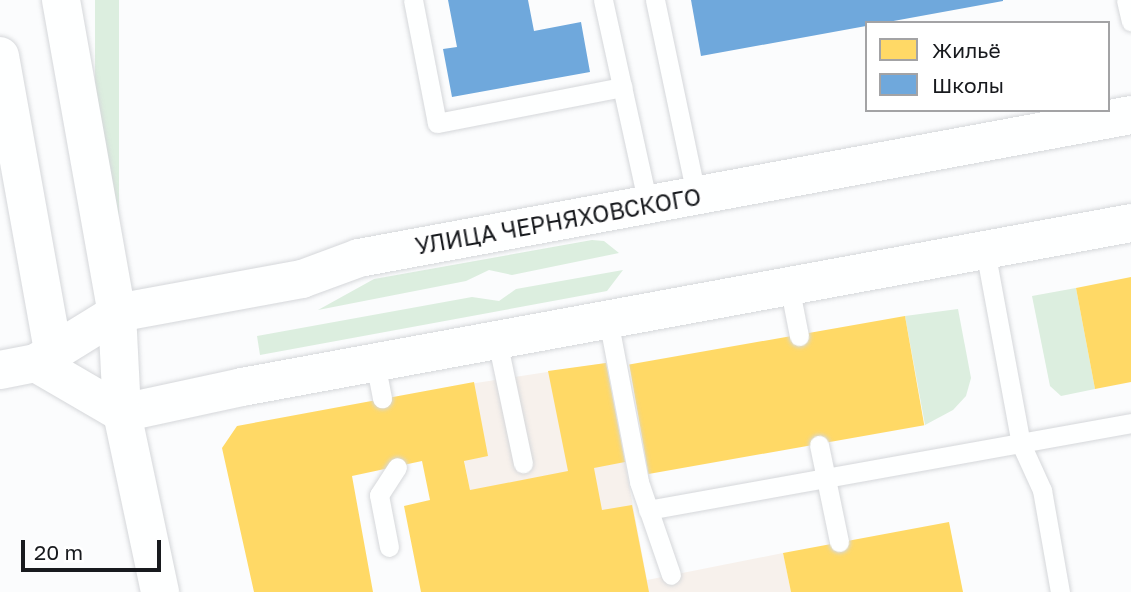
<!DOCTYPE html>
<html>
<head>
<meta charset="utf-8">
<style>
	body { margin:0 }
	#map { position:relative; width:1131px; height:592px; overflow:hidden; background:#fbfcfd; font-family:"Golos Text",sans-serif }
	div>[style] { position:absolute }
	.commercial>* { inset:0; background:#f7f1ec }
	.green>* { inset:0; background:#dceedf; transform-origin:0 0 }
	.homes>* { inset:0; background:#ffd966; transform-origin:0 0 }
	.schools>* { inset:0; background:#6fa8dc }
	.roads { filter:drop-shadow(0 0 2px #d5d7da) drop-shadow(0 0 2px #d5d7da) }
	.lane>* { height:19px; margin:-9.5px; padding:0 9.5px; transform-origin:9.5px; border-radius:9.5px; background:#feffff }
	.street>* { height:38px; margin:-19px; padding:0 19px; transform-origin:19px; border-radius:19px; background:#feffff }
	.secondary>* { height:38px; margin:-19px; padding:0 19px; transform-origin:19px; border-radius:19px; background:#feffff }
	span { translate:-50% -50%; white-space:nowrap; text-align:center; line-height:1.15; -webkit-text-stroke:7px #fff; paint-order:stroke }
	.street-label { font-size:23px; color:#181a1e }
	.legend { position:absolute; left:865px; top:21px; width:245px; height:91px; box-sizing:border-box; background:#fff; border:2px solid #a3a3a5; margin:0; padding:9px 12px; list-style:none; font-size:21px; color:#181a1e }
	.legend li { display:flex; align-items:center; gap:14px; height:35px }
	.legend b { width:35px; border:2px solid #a3a3a5 }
	.scale { position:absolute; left:21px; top:540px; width:140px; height:32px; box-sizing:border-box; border:4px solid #181a1e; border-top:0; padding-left:9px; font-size:21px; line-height:24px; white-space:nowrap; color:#181a1e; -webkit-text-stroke:5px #fff; paint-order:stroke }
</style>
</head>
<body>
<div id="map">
	<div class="commercial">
		<div style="clip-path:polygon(606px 363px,647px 580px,783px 553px,791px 592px,480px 592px,470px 490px,450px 387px)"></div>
	</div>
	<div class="green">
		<div style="left:95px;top:0;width:24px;height:231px"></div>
		<div style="clip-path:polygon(592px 240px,604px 241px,619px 253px,512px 275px,489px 270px,466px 281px,318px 310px,374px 279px)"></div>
		<div style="clip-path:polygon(623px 270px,607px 291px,260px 355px,257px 336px,472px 297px,499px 301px,516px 289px)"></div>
		<div style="clip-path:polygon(1076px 288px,1095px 389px,1061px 396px,1050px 386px,1032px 296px)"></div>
		<div style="clip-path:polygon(958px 309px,971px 378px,966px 396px,953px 410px,925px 425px,905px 316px)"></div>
	</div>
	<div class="homes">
		<div style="clip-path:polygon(1131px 277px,1131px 382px,1095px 389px,1076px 288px)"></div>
		<div style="left:905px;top:316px;width:111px;height:280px;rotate:80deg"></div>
		<div style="clip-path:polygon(606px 363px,625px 462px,594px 468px,602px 510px,632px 505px,649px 592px,421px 592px,404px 506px,430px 500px,422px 461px,352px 476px,373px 592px,254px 592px,222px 448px,237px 426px,474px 382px,488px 456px,464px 461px,470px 490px,568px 471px,548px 371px)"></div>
		<div style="clip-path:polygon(949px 522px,963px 592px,791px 592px,783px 553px)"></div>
	</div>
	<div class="schools">
		<div style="clip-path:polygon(448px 0,528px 0,534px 31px,581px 22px,590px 72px,452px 97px,443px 49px,457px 47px)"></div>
		<div style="clip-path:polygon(691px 0,1003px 0,1003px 1px,701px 56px)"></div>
	</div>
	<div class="roads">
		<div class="lane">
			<div style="left:413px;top:0;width:125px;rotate:79deg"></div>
			<div style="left:437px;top:123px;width:189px;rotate:-11deg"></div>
			<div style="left:603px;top:0;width:209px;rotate:77.6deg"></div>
			<div style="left:655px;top:0;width:199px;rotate:78.1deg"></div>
			<div style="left:1126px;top:0;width:22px;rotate:77deg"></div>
			<div style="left:985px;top:250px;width:197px;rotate:79.5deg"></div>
			<div style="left:1021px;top:444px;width:51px;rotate:65.5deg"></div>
			<div style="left:1042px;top:490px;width:104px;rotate:80deg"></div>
			<div style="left:789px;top:285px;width:52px;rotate:78.9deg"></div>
			<div style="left:608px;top:319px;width:166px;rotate:79.2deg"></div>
			<div style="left:639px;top:482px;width:98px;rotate:71deg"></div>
			<div style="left:497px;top:340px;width:126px;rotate:78.1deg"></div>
			<div style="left:375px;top:362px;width:37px;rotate:79deg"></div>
			<div style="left:819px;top:445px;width:99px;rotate:78.3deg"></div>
			<div style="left:648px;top:510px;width:491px;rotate:-10.2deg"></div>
			<div style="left:389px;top:547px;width:53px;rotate:-100.9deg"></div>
			<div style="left:379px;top:495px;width:33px;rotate:-57deg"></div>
		</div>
		<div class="street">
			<div style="left:122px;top:413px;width:123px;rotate:-12.2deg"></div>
			<div style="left:242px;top:387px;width:904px;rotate:-10.45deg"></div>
		</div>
		<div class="secondary">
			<div style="left:61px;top:0;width:318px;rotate:79.9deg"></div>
			<div style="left:117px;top:313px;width:100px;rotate:87.1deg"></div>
			<div style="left:122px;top:413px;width:183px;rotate:78deg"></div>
			<div style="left:0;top:56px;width:301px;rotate:79.8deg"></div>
			<div style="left:36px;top:363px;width:99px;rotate:30.2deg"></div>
			<div style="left:0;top:370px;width:37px;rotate:-11deg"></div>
			<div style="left:36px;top:363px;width:95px;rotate:-31.7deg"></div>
			<div style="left:117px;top:313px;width:188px;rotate:-10.4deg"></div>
			<div style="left:302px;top:279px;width:61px;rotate:-20.2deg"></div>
			<div style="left:359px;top:258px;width:785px;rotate:-10.49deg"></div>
		</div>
	</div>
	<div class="street-label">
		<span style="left:558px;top:221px;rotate:-10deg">УЛИЦА ЧЕРНЯХОВСКОГО</span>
	</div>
	<ul class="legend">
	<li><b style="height:19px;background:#ffd966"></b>Жильё</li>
	<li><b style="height:19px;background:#6fa8dc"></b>Школы</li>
	</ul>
	<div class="scale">20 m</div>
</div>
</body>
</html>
